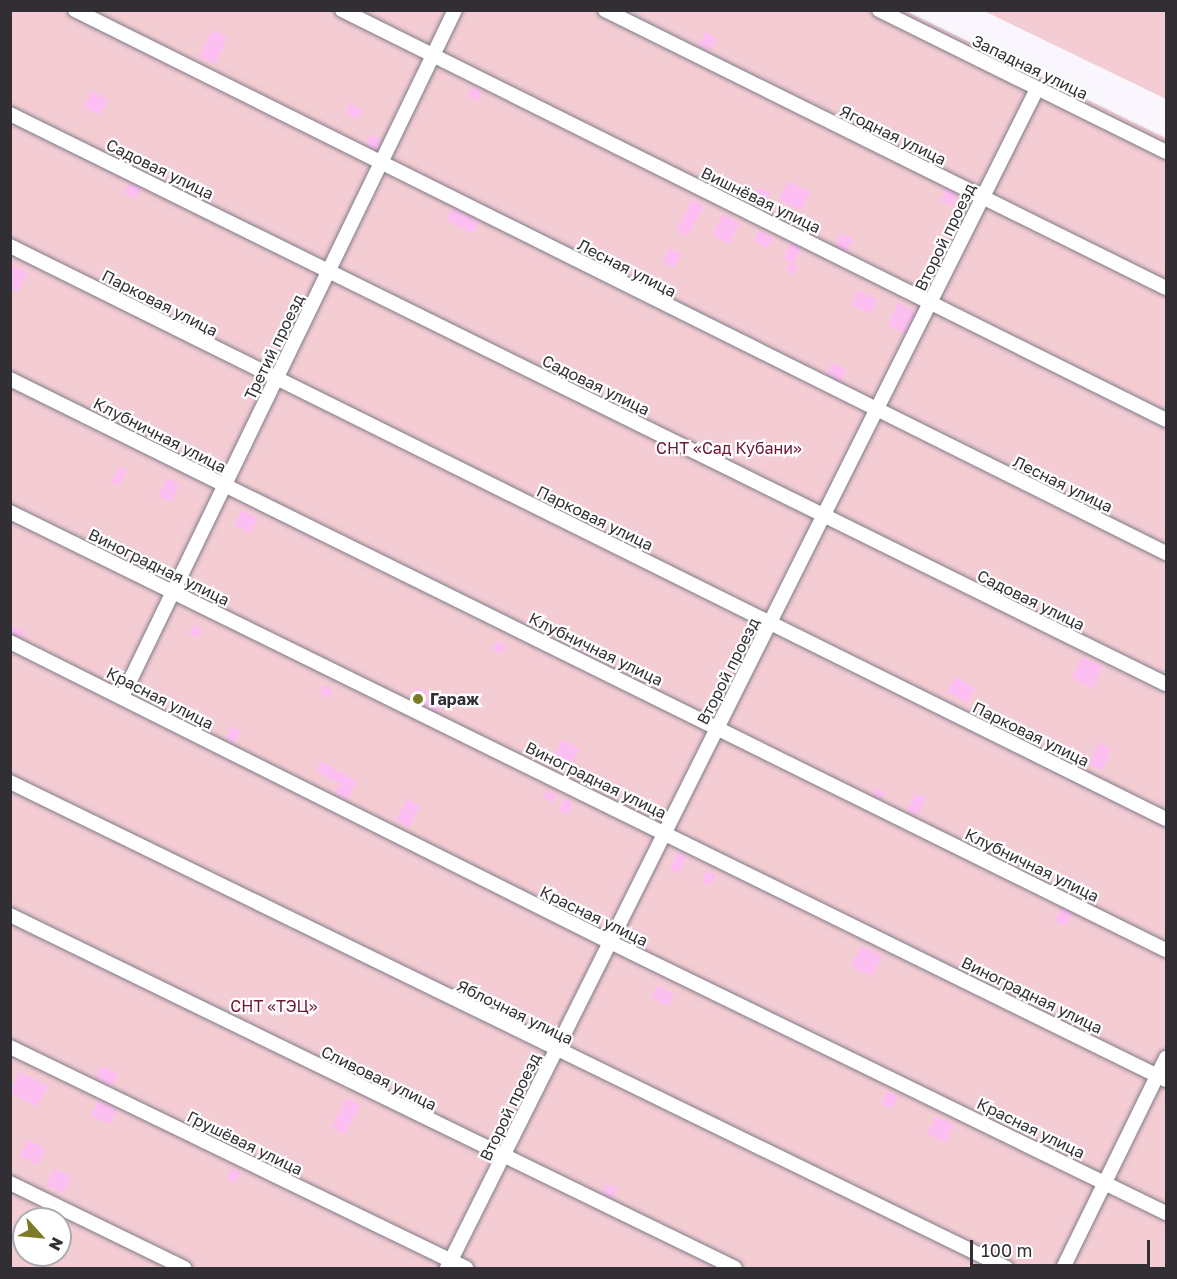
<!DOCTYPE html>
<html>
<head>
<meta charset="utf-8">
<style>
	body { margin:0 }
	#map { position:relative; width:1177px; height:1279px; overflow:hidden; background:#f9f7fd; font-family:"Golos Text",sans-serif }
	div>[style] { position:absolute }
	.green>* { inset:0; background:#f4cdd4 }
	.building>* { inset:0; background:#fdbef2; transform-origin:0 0 }
	.roads { filter:drop-shadow(0 0 2px #807c89) drop-shadow(0 0 2px #807c89) }
	.street>* { height:14px; margin:-7px; padding:0 7px; transform-origin:7px; border-radius:7px; background:#fff }
	.dots>* { width:16px; height:16px; translate:-50% -50%; box-sizing:border-box; border:3px solid #fff; border-radius:50% }
	span { translate:-50% -50%; white-space:nowrap; text-align:center; line-height:1.15; -webkit-text-stroke:4.5px #fff; paint-order:stroke }
	.street-label { font-size:16px; color:#312f34 }
	.park-label { font-size:16px; color:#6d1532 }
	.poi-label { font-size:16px; color:#312f34; font-weight:700 }
	.left { translate:0 -50%; text-align:left }
	.frame { position:absolute; inset:0; border:12px solid #312f34; pointer-events:none }
	.north { position:absolute; left:12px; top:1207px; width:60px; height:60px; box-sizing:border-box; background:#fff; border:2px solid #adacae; border-radius:50%; rotate:117deg; font-size:16px; font-weight:700; line-height:24px; text-align:center; color:#312f34 }
	.north::after { content:''; display:block; margin:auto; width:21px; height:27px; background:#7a7b24; clip-path:polygon(50% 0,100% 100%,50% 72%,0 100%) }
	.scale { position:absolute; left:970px; top:1240px; width:180px; height:27px; box-sizing:border-box; border:3px solid #312f34; border-top:0; padding-left:8px; font-size:18px; line-height:21px; white-space:nowrap; color:#312f34; -webkit-text-stroke:4px #fff; paint-order:stroke }
</style>
</head>
<body>
<div id="map">
	<div class="green">
		<div style="clip-path:polygon(evenodd,10px 11px,906px 11px,1166px 138px,1166px 1268px,11px 1268px,10px 11px,24px 1219px,60px 1219px,60px 1255px,24px 1255px,24px 1219px)"></div>
		<div style="clip-path:polygon(984px 11px,1166px 11px,1166px 99px)"></div>
	</div>
	<div class="building">
		<div style="left:212px;top:30px;width:17px;height:30px;rotate:25deg"></div>
		<div style="left:706px;top:32px;width:13px;height:15px;rotate:29deg"></div>
		<div style="left:472px;top:87px;width:11px;height:10px;rotate:27deg"></div>
		<div style="left:92px;top:91px;width:18px;height:18px;rotate:29deg"></div>
		<div style="left:350px;top:103px;width:15px;height:11px;rotate:28deg"></div>
		<div style="left:370px;top:135px;width:13px;height:11px;rotate:23deg"></div>
		<div style="left:788px;top:181px;width:25px;height:21px;rotate:27deg"></div>
		<div style="clip-path:polygon(129px 183px,141px 188px,135px 199px,123px 193px)"></div>
		<div style="left:758px;top:187px;width:14px;height:17px;rotate:25deg"></div>
		<div style="left:946px;top:189px;width:13px;height:13px;rotate:27deg"></div>
		<div style="left:692px;top:200px;width:13px;height:34px;rotate:27deg"></div>
		<div style="left:453px;top:208px;width:30px;height:14px;rotate:27deg"></div>
		<div style="left:723px;top:214px;width:19px;height:24px;rotate:28deg"></div>
		<div style="left:759px;top:230px;width:16px;height:12px;rotate:27deg"></div>
		<div style="left:841px;top:233px;width:13px;height:14px;rotate:23deg"></div>
		<div style="left:790px;top:243px;width:12px;height:17px;rotate:24deg"></div>
		<div style="left:670px;top:248px;width:13px;height:16px;rotate:27deg"></div>
		<div style="left:603px;top:251px;width:21px;height:10px;rotate:28deg"></div>
		<div style="clip-path:polygon(790px 262px,798px 267px,794px 275px,786px 270px)"></div>
		<div style="clip-path:polygon(10px 264px,28px 273px,18px 292px,10px 288px)"></div>
		<div style="left:859px;top:290px;width:21px;height:16px;rotate:28deg"></div>
		<div style="left:898px;top:303px;width:20px;height:25px;rotate:24deg"></div>
		<div style="left:832px;top:363px;width:16px;height:13px;rotate:27deg"></div>
		<div style="left:119px;top:467px;width:9px;height:17px;rotate:27deg"></div>
		<div style="left:166px;top:478px;width:15px;height:20px;rotate:23deg"></div>
		<div style="left:242px;top:510px;width:18px;height:17px;rotate:27deg"></div>
		<div style="clip-path:polygon(10px 625px,25px 632px,22px 638px,10px 633px)"></div>
		<div style="left:194px;top:625px;width:9px;height:10px;rotate:32deg"></div>
		<div style="left:577px;top:638px;width:17px;height:10px;rotate:28deg"></div>
		<div style="left:496px;top:641px;width:11px;height:9px;rotate:27deg"></div>
		<div style="left:1082px;top:657px;width:23px;height:24px;rotate:25deg"></div>
		<div style="left:955px;top:677px;width:23px;height:17px;rotate:29deg"></div>
		<div style="left:324px;top:685px;width:10px;height:10px;rotate:29deg"></div>
		<div style="clip-path:polygon(418px 688px,428px 692px,425px 698px,438px 704px,441px 714px,412px 700px)"></div>
		<div style="left:232px;top:727px;width:10px;height:14px;rotate:29deg"></div>
		<div style="left:562px;top:740px;width:20px;height:21px;rotate:27deg"></div>
		<div style="left:1098px;top:743px;width:15px;height:23px;rotate:23deg"></div>
		<div style="clip-path:polygon(321px 761px,357px 782px,347px 800px,334px 794px,340px 784px,316px 771px)"></div>
		<div style="left:876px;top:788px;width:10px;height:8px;rotate:29deg"></div>
		<div style="left:547px;top:790px;width:11px;height:9px;rotate:27deg"></div>
		<div style="left:915px;top:793px;width:12px;height:20px;rotate:24deg"></div>
		<div style="left:407px;top:799px;width:15px;height:24px;rotate:28deg"></div>
		<div style="left:564px;top:799px;width:10px;height:13px;rotate:24deg"></div>
		<div style="left:677px;top:853px;width:10px;height:18px;rotate:24deg"></div>
		<div style="left:707px;top:871px;width:10px;height:11px;rotate:29deg"></div>
		<div style="left:1061px;top:908px;width:13px;height:14px;rotate:29deg"></div>
		<div style="clip-path:polygon(627px 929px,638px 935px,634px 943px,622px 938px)"></div>
		<div style="left:861px;top:946px;width:23px;height:23px;rotate:25deg"></div>
		<div style="left:657px;top:986px;width:19px;height:13px;rotate:25deg"></div>
		<div style="left:101px;top:1066px;width:19px;height:13px;rotate:25deg"></div>
		<div style="left:20px;top:1072px;width:31px;height:23px;rotate:27deg"></div>
		<div style="left:887px;top:1091px;width:12px;height:14px;rotate:24deg"></div>
		<div style="left:347px;top:1098px;width:15px;height:33px;rotate:28deg"></div>
		<div style="left:98px;top:1101px;width:21px;height:16px;rotate:25deg"></div>
		<div style="left:936px;top:1116px;width:20px;height:20px;rotate:27deg"></div>
		<div style="left:495px;top:1127px;width:11px;height:13px;rotate:22deg"></div>
		<div style="left:28px;top:1140px;width:20px;height:18px;rotate:27deg"></div>
		<div style="left:232px;top:1168px;width:10px;height:12px;rotate:29deg"></div>
		<div style="left:54px;top:1169px;width:19px;height:18px;rotate:25deg"></div>
		<div style="clip-path:polygon(606px 1183px,617px 1188px,613px 1199px,602px 1193px)"></div>
	</div>
	<div class="roads">
		<div class="street">
			<div style="left:75px;top:10px;width:1219px;rotate:26.46deg"></div>
			<div style="left:342px;top:10px;width:920px;rotate:26.45deg"></div>
			<div style="left:605px;top:10px;width:626px;rotate:26.36deg"></div>
			<div style="left:879px;top:10px;width:320px;rotate:26.3deg"></div>
			<div style="left:10px;top:114px;width:1289px;rotate:26.25deg"></div>
			<div style="left:10px;top:246px;width:1290px;rotate:26.37deg"></div>
			<div style="left:10px;top:379px;width:1289px;rotate:26.29deg"></div>
			<div style="left:10px;top:512px;width:1288px;rotate:26.17deg"></div>
			<div style="left:10px;top:642px;width:671px;rotate:26.57deg"></div>
			<div style="left:610px;top:942px;width:619px;rotate:25.99deg"></div>
			<div style="left:122px;top:697px;width:763px;rotate:-64.14deg"></div>
			<div style="left:10px;top:782px;width:1109px;rotate:25.99deg"></div>
			<div style="left:10px;top:915px;width:806px;rotate:25.96deg"></div>
			<div style="left:10px;top:1047px;width:507px;rotate:25.86deg"></div>
			<div style="left:10px;top:1183px;width:194px;rotate:26deg"></div>
			<div style="left:447px;top:1268px;width:1318px;rotate:-63.42deg"></div>
			<div style="left:1063px;top:1268px;width:234px;rotate:-63.9deg"></div>
		</div>
	</div>
	<div class="dots">
		<div style="left:418px;top:699px;background:#7a7b24"></div>
	</div>
	<div class="street-label">
		<span style="left:1030px;top:67px;rotate:26deg">Западная улица</span>
		<span style="left:893px;top:135px;rotate:26deg">Ягодная улица</span>
		<span style="left:160px;top:169px;rotate:26deg">Садовая улица</span>
		<span style="left:761px;top:200px;rotate:26deg">Вишнёвая улица</span>
		<span style="left:945px;top:237px;rotate:-64deg">Второй проезд</span>
		<span style="left:627px;top:268px;rotate:27deg">Лесная улица</span>
		<span style="left:160px;top:303px;rotate:27deg">Парковая улица</span>
		<span style="left:274px;top:347px;rotate:-64deg">Третий проезд</span>
		<span style="left:596px;top:385px;rotate:26deg">Садовая улица</span>
		<span style="left:160px;top:435px;rotate:27deg">Клубничная улица</span>
		<span style="left:1063px;top:484px;rotate:26deg">Лесная улица</span>
		<span style="left:595px;top:518px;rotate:26deg">Парковая улица</span>
		<span style="left:159px;top:567px;rotate:26deg">Виноградная улица</span>
		<span style="left:1031px;top:600px;rotate:26deg">Садовая улица</span>
		<span style="left:596px;top:649px;rotate:26deg">Клубничная улица</span>
		<span style="left:728px;top:671px;rotate:-63deg">Второй проезд</span>
		<span style="left:160px;top:698px;rotate:27deg">Красная улица</span>
		<span style="left:1031px;top:734px;rotate:26deg">Парковая улица</span>
		<span style="left:596px;top:780px;rotate:26deg">Виноградная улица</span>
		<span style="left:1032px;top:865px;rotate:26deg">Клубничная улица</span>
		<span style="left:594px;top:916px;rotate:26deg">Красная улица</span>
		<span style="left:1032px;top:995px;rotate:26deg">Виноградная улица</span>
		<span style="left:515px;top:1012px;rotate:26deg">Яблочная улица</span>
		<span style="left:379px;top:1078px;rotate:26deg">Сливовая улица</span>
		<span style="left:510px;top:1107px;rotate:-64deg">Второй проезд</span>
		<span style="left:1031px;top:1128px;rotate:26deg">Красная улица</span>
		<span style="left:245px;top:1143px;rotate:26deg">Грушёвая улица</span>
	</div>
	<div class="park-label">
		<span style="left:729px;top:448px">СНТ «Сад Кубани»</span>
		<span style="left:274px;top:1006px">СНТ «ТЭЦ»</span>
	</div>
	<div class="poi-label">
		<span class="left" style="left:430px;top:699px">Гараж</span>
	</div>
	<div class="frame"></div>
	<div class="north">N</div>
	<div class="scale">100 m</div>
</div>
</body>
</html>
